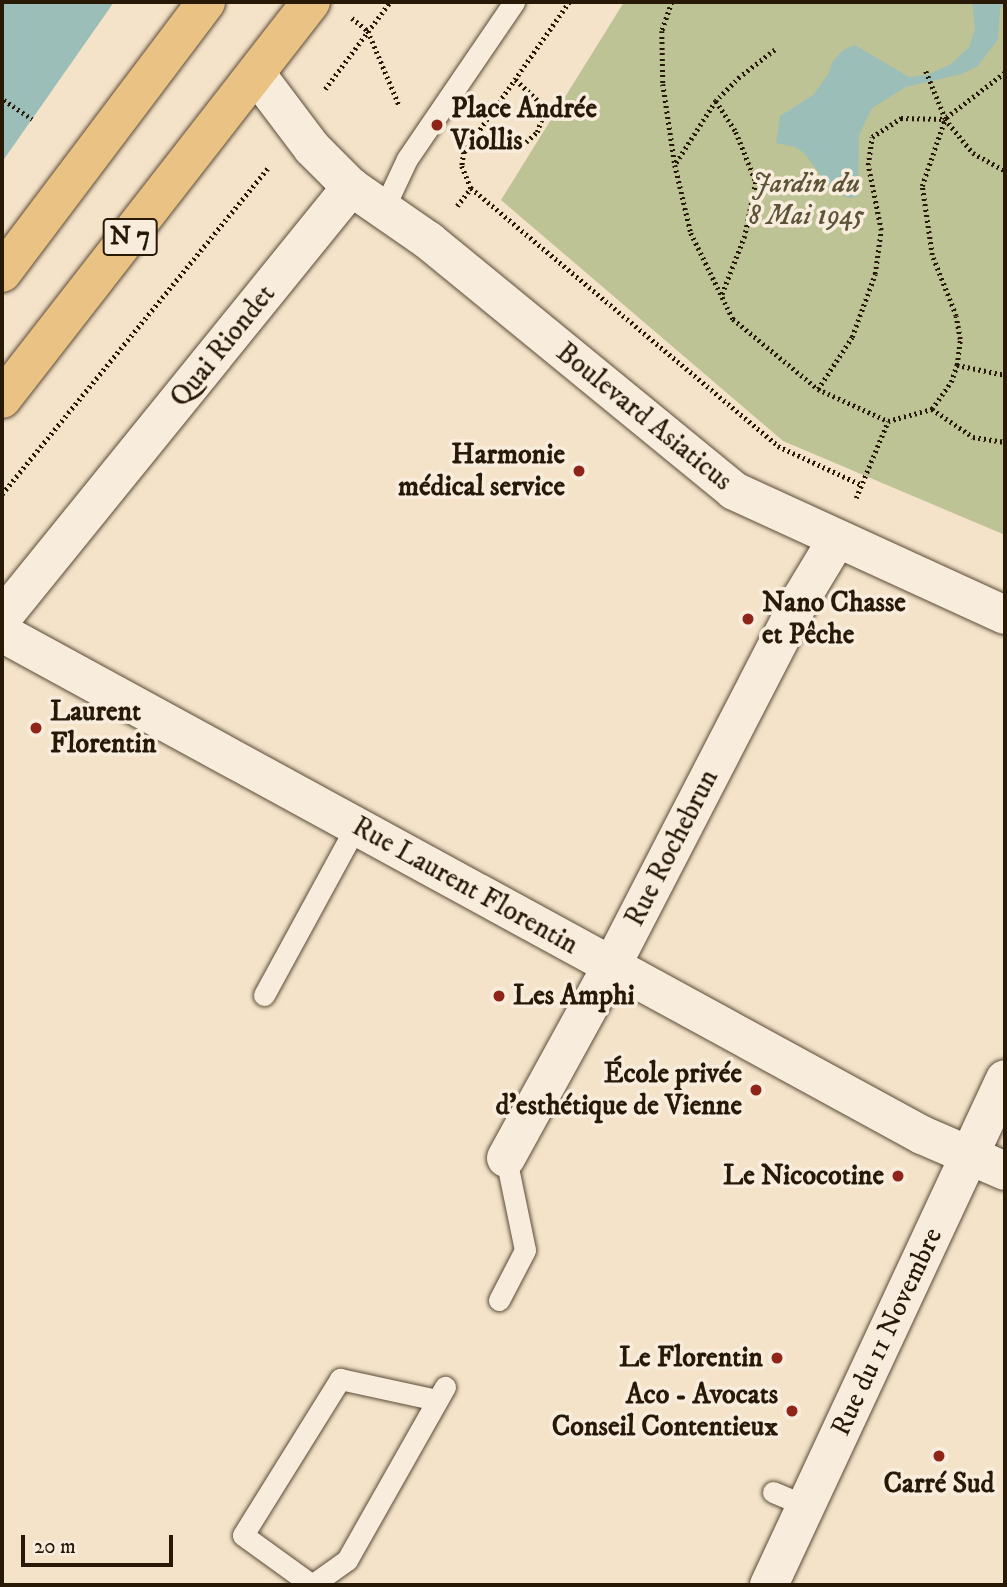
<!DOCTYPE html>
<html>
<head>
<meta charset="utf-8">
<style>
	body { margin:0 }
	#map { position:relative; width:1007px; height:1587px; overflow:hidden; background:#f4e3c9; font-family:"IM FELL DW Pica",serif }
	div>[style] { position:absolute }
	.green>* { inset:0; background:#bec395 }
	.water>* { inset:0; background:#9cbeb8 }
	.path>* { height:4.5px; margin-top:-2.25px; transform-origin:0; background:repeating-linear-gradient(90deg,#281806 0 2px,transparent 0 5.5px) }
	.roads { filter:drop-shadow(0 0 2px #5b4b37) drop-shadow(0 0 2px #5b4b37) }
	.lane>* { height:21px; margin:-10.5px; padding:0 10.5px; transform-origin:10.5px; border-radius:10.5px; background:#f8eddc }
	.street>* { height:38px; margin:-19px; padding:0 19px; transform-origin:19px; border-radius:19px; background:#f8eddc }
	.primary>* { height:38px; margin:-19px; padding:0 19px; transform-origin:19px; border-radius:19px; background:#eac284 }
	.dots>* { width:19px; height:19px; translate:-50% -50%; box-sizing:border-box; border:4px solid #f8eddc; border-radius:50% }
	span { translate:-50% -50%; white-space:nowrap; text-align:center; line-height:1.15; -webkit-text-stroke:7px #f8eddc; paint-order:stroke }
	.shield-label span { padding:2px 5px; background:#f8eddc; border:2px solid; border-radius:5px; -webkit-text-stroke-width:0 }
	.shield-label { font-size:26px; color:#281806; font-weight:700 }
	.poi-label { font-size:28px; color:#281806; font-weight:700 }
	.left { translate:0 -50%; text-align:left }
	.right { translate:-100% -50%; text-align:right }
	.park-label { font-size:28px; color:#5c5438; font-style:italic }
	.street-label { font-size:28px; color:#281806 }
	.frame { position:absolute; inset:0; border:4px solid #281806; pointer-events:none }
	.scale { position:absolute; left:21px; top:1535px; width:152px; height:32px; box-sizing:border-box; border:4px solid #281806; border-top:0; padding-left:9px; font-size:21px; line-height:24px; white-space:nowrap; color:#281806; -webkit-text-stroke:5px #f8eddc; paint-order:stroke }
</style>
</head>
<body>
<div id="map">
	<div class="green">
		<div style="clip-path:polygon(624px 2px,1005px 2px,1005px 535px,783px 441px,501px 200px)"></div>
	</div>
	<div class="water">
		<div style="clip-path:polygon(2px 2px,114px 2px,2px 162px)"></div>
		<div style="clip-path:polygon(972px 2px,1005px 2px,1000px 9px,998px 39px,978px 66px,962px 74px,906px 87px,872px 108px,859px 135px,858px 196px,850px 198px,843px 196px,826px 182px,804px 153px,795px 147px,776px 143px,780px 116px,813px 95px,828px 74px,833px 61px,843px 50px,855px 45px,909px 77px,927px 75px,951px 64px,969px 47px,975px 29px)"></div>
	</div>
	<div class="path">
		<div style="left:672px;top:2px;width:31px;rotate:109deg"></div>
		<div style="left:662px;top:31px;width:53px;rotate:88.9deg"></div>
		<div style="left:663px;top:84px;width:82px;rotate:81.6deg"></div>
		<div style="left:352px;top:18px;width:21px;rotate:39deg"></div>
		<div style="left:368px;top:31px;width:82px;rotate:67.2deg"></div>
		<div style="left:775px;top:50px;width:44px;rotate:142.4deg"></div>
		<div style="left:740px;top:77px;width:34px;rotate:135deg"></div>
		<div style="left:716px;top:101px;width:76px;rotate:122.6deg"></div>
		<div style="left:675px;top:165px;width:70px;rotate:76.8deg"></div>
		<div style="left:691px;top:233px;width:96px;rotate:64deg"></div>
		<div style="left:733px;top:319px;width:110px;rotate:39.5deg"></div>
		<div style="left:818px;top:389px;width:77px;rotate:24.6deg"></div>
		<div style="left:1005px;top:73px;width:76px;rotate:142.5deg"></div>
		<div style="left:945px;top:119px;width:44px;rotate:50.5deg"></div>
		<div style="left:973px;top:153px;width:37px;rotate:29deg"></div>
		<div style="left:325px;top:89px;width:109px;rotate:-53.2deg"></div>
		<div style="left:4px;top:100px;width:34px;rotate:34deg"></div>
		<div style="left:716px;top:101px;width:37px;rotate:57deg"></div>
		<div style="left:736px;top:132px;width:54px;rotate:68.2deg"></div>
		<div style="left:756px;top:182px;width:55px;rotate:101.5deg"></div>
		<div style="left:745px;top:236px;width:63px;rotate:111.3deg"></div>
		<div style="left:475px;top:135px;width:21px;rotate:23deg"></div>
		<div style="left:494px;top:143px;width:16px"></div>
		<div style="left:510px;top:143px;width:16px;rotate:-4deg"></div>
		<div style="left:526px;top:142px;width:15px;rotate:-42deg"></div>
		<div style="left:537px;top:132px;width:15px;rotate:-70deg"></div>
		<div style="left:542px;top:118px;width:14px;rotate:-94deg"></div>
		<div style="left:541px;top:104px;width:35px;rotate:-137deg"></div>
		<div style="left:458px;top:148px;width:7px;rotate:34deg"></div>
		<div style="left:464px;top:152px;width:14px;rotate:98deg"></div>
		<div style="left:462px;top:166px;width:24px;rotate:68deg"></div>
		<div style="left:471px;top:188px;width:401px;rotate:40deg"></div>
		<div style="left:778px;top:446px;width:93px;rotate:24.9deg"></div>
		<div style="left:464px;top:152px;width:183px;rotate:-55deg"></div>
		<div style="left:457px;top:206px;width:23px;rotate:-52deg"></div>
		<div style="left:957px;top:365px;width:49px;rotate:11.8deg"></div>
		<div style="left:818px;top:389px;width:62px;rotate:-56.8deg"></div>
		<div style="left:852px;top:337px;width:67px;rotate:-69.9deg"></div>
		<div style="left:875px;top:274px;width:44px;rotate:-82.2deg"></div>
		<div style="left:881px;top:230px;width:66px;rotate:-101.3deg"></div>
		<div style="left:868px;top:165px;width:28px;rotate:-82deg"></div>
		<div style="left:872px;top:137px;width:35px;rotate:-33deg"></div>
		<div style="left:901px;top:118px;width:44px;rotate:1.3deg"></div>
		<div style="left:932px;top:409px;width:50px;rotate:34.3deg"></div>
		<div style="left:973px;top:437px;width:32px;rotate:9deg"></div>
		<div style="left:2px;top:494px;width:422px;rotate:-50.8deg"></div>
		<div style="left:856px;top:498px;width:83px;rotate:-67.4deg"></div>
		<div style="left:888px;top:421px;width:46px;rotate:-15.3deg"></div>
		<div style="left:932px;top:409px;width:33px;rotate:-55deg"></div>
		<div style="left:951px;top:382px;width:18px;rotate:-71deg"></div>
		<div style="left:957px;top:365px;width:26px;rotate:-83deg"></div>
		<div style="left:960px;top:339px;width:23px;rotate:-100deg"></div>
		<div style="left:956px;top:316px;width:66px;rotate:-111.5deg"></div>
		<div style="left:932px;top:255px;width:70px;rotate:-98.2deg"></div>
		<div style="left:922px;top:186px;width:71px;rotate:-71.1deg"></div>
		<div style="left:945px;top:119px;width:53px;rotate:-112.2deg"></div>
	</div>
	<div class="roads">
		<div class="lane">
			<div style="left:383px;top:210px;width:56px;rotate:-64.8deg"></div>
			<div style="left:407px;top:159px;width:190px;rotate:-55.7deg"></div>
			<div style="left:264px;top:995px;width:192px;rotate:-61.4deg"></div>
			<div style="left:499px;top:1300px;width:56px;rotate:-62.5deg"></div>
			<div style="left:525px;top:1250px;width:94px;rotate:-101.7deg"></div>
			<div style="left:773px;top:1492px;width:36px;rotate:23deg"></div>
			<div style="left:312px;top:1585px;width:85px;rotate:-144.1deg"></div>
			<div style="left:243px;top:1535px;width:184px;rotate:-58.1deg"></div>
			<div style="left:340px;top:1379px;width:99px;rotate:12.2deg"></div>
			<div style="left:312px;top:1585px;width:43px;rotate:-35.5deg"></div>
			<div style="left:347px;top:1560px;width:199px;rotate:-60.5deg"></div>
		</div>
		<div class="street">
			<div style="left:257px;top:75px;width:91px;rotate:53deg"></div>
			<div style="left:312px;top:148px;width:55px;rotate:45deg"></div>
			<div style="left:351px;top:187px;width:95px;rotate:34.7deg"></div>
			<div style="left:429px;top:241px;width:394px;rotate:39.3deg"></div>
			<div style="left:734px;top:491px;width:298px;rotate:24.6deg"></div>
			<div style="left:2px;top:618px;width:555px;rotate:-51deg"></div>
			<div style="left:2px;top:633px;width:1048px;rotate:28.62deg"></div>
			<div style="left:922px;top:1135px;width:90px;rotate:23.4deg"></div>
			<div style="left:506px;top:1158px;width:218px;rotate:-61.2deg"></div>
			<div style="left:611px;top:967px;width:416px;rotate:-62.7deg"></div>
			<div style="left:802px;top:597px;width:68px;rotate:-58.9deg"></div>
			<div style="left:769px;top:1585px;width:558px;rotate:-65deg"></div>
		</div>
		<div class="primary">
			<div style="left:2px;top:273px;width:339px;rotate:-53deg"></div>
			<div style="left:2px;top:399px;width:503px;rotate:-52.11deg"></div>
		</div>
	</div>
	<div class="dots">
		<div style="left:437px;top:125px;background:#8f2418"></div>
		<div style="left:579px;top:471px;background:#8f2418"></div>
		<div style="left:748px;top:619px;background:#8f2418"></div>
		<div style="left:36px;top:728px;background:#8f2418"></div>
		<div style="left:499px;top:996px;background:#8f2418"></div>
		<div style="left:756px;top:1090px;background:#8f2418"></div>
		<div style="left:898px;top:1176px;background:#8f2418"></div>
		<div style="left:777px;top:1358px;background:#8f2418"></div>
		<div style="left:792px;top:1411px;background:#8f2418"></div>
		<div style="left:939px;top:1456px;background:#8f2418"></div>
	</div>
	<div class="shield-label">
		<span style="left:130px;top:237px">N 7</span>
	</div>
	<div class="poi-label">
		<span class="left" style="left:451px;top:125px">Place Andrée<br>Viollis</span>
		<span class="right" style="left:565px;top:471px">Harmonie<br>médical service</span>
		<span class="left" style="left:762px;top:619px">Nano Chasse<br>et Pêche</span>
		<span class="left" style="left:50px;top:728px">Laurent<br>Florentin</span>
		<span class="left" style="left:513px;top:996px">Les Amphi</span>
		<span class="right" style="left:742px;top:1090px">École privée<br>d'esthétique de Vienne</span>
		<span class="right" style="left:884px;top:1176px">Le Nicocotine</span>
		<span class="right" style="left:763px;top:1358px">Le Florentin</span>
		<span class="right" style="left:778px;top:1411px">Aco - Avocats<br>Conseil Contentieux</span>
		<span style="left:939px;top:1484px">Carré Sud</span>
	</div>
	<div class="park-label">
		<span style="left:806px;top:200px">Jardin du<br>8 Mai 1945</span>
	</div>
	<div class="street-label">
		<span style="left:223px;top:346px;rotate:-51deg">Quai Riondet</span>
		<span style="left:644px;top:417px;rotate:39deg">Boulevard Asiaticus</span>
		<span style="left:672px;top:848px;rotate:-63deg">Rue Rochebrun</span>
		<span style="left:465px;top:886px;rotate:29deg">Rue Laurent Florentin</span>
		<span style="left:887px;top:1332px;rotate:-65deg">Rue du 11 Novembre</span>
	</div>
	<div class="frame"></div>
	<div class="scale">20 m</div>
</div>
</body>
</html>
